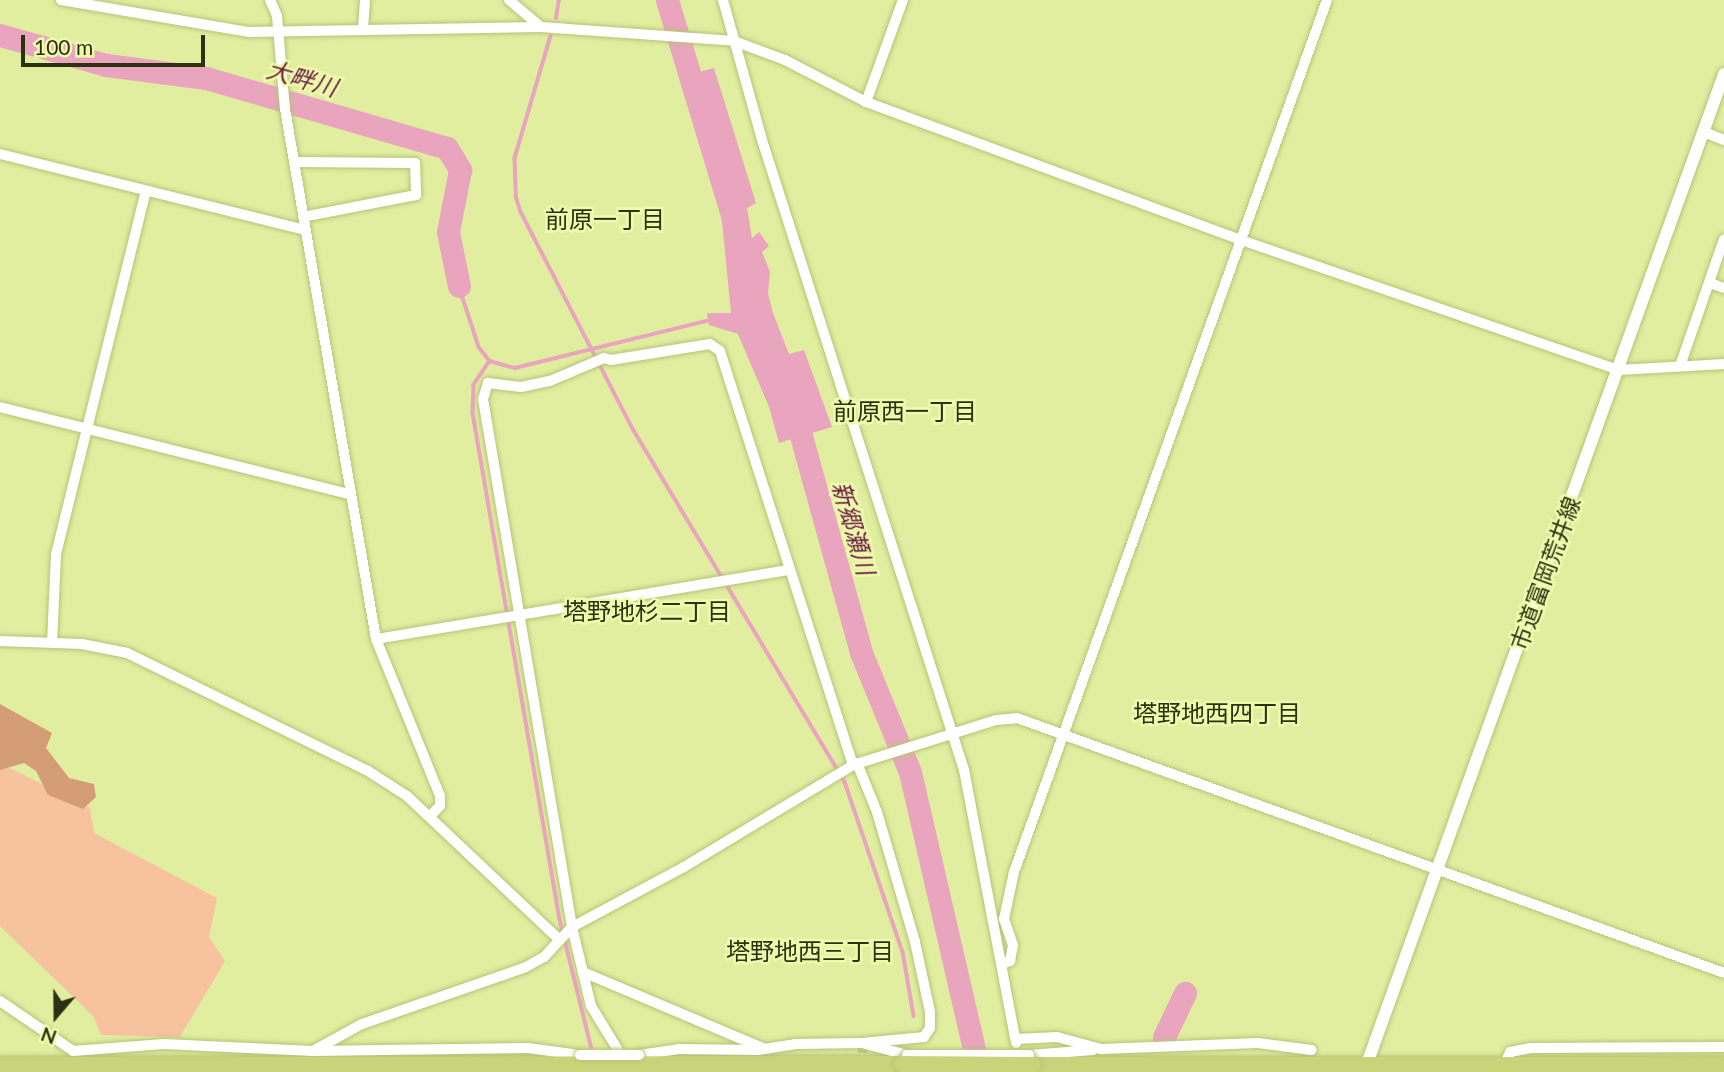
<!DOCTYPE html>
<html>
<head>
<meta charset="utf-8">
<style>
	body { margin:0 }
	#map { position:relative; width:1724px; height:1072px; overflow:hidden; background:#e1eea0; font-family:Lato,"Noto Sans JP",sans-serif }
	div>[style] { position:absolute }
	.green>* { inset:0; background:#f7c29e }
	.forest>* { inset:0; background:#d59d76 }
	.water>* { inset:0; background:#e9a5bd }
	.stream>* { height:3.5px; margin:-1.75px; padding:0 1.75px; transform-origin:1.75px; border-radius:1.75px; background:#e9a5bd }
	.river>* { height:23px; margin:-11.5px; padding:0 11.5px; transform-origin:11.5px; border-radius:11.5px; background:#e9a5bd }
	.minor-tunnel>* { height:10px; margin-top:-5px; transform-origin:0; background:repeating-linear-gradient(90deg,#bdc883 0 10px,transparent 0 15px) }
	.roads { filter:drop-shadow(0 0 2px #b7c377) drop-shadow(0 0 2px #b7c377) }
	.minor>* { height:10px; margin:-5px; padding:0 5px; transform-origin:5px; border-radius:5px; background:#fff }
	.tertiary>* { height:12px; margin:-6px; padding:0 6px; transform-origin:6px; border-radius:6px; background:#fff }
	.trunk>* { height:16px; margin:-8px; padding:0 8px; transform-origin:8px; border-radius:8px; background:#c8d47a }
	.bridges { filter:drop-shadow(0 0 2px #b7c377) drop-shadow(0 0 2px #b7c377) }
	.minor-bridge>* { height:10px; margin:-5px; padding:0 5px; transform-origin:5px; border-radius:5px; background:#fff }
	.trunk-bridge>* { height:16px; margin:-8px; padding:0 8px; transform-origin:8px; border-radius:8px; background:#c8d47a }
	span { translate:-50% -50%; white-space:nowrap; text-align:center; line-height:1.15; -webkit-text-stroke:5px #eefbad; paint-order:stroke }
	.street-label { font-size:23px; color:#2d3111 }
	.water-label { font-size:24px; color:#6e2043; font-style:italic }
	.neighbourhood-label { font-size:24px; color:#2d3111 }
	.north { position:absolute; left:21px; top:981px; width:70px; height:70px; -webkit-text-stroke:5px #eefbad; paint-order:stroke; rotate:200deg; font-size:19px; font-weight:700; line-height:28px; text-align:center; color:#2d3111 }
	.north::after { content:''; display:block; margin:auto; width:24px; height:32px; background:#2d3111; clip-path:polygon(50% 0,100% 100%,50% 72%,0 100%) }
	.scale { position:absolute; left:21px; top:35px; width:184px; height:32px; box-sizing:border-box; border:4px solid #2d3111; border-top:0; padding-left:9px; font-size:21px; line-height:24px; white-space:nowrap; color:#2d3111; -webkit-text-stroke:5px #eefbad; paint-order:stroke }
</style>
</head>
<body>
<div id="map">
	<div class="green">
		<div style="clip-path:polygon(0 763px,90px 808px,94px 833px,217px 898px,209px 937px,225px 961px,180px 1037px,101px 1035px,94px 1017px,0 926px)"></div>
	</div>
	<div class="forest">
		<div style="clip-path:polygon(0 704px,52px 733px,46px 748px,69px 778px,94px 784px,96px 797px,83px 809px,48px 795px,36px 771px,24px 763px,0 770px)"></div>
	</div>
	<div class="water">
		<div style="clip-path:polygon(714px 68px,756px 203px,747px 208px,752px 238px,759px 232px,769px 246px,762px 252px,770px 272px,768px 293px,773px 313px,789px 354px,804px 350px,832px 427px,779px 443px,769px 407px,738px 334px,709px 325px,707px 313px,731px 313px,722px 221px,735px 209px,712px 137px,699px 72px)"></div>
	</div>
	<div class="stream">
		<div style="left:556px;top:18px;width:18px;rotate:-81deg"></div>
		<div style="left:551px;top:36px;width:127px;rotate:106.4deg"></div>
		<div style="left:515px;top:158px;width:38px;rotate:88deg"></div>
		<div style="left:516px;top:196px;width:17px;rotate:73deg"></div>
		<div style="left:521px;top:212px;width:244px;rotate:62.7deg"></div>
		<div style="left:633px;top:429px;width:412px;rotate:59deg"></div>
		<div style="left:845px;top:782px;width:180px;rotate:71.2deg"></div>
		<div style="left:903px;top:952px;width:65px;rotate:80.2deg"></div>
		<div style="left:459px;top:286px;width:64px;rotate:71.8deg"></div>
		<div style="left:479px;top:347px;width:18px;rotate:52deg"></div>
		<div style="left:490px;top:361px;width:26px;rotate:16deg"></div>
		<div style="left:515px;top:368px;width:201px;rotate:-13.8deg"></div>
		<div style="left:490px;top:361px;width:29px;rotate:124deg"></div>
		<div style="left:474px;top:385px;width:28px;rotate:92deg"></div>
		<div style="left:473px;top:413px;width:514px;rotate:80.26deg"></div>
		<div style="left:560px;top:920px;width:137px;rotate:76.1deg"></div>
	</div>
	<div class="river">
		<div style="left:667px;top:0;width:253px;rotate:73.2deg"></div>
		<div style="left:0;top:35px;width:110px;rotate:15.8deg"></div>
		<div style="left:106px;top:65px;width:101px;rotate:7.4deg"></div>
		<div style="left:206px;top:78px;width:251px;rotate:16.2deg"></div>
		<div style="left:447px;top:148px;width:26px;rotate:59deg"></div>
		<div style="left:460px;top:170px;width:63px;rotate:101deg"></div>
		<div style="left:448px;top:232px;width:55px;rotate:78.5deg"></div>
		<div style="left:793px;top:407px;width:257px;rotate:74.5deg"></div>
		<div style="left:862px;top:655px;width:126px;rotate:67.7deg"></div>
		<div style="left:910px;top:772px;width:308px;rotate:77deg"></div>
		<div style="left:1164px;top:1037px;width:49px;rotate:-64.5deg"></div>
	</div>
	<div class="minor-tunnel">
		<div style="left:862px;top:1043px;width:29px;rotate:86deg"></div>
	</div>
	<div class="roads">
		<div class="minor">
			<div style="left:61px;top:0;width:191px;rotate:9.7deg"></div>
			<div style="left:249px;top:32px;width:292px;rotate:-1deg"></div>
			<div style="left:541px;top:27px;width:194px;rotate:4.1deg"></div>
			<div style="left:734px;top:41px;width:54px;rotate:20.4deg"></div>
			<div style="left:785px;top:60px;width:91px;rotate:27.4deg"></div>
			<div style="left:866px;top:102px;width:400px;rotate:20.2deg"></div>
			<div style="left:1241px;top:240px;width:400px;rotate:19deg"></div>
			<div style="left:1619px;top:370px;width:105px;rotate:-3.3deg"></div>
			<div style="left:270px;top:0;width:17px;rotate:66deg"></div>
			<div style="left:277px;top:16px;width:93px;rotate:85.1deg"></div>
			<div style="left:285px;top:109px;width:538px;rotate:80.26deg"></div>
			<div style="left:376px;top:639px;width:170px;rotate:67.8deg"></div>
			<div style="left:440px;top:796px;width:10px;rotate:90deg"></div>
			<div style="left:440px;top:806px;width:14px;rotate:135deg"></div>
			<div style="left:509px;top:0;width:42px;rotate:40.2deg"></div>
			<div style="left:723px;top:0;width:145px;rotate:74.4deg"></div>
			<div style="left:762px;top:140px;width:662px;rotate:72.22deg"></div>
			<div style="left:964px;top:770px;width:278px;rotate:79.2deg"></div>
			<div style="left:363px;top:29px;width:29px;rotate:-86deg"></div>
			<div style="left:866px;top:102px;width:109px;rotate:-70.1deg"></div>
			<div style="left:1704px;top:132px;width:22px;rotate:22deg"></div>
			<div style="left:0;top:154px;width:314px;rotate:14deg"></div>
			<div style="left:294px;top:162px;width:121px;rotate:0.5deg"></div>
			<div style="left:415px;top:163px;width:32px;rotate:88deg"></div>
			<div style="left:416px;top:195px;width:115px;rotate:169deg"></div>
			<div style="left:1710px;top:283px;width:15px;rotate:20deg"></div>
			<div style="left:1680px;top:366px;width:134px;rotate:-70.9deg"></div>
			<div style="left:0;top:407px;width:361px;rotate:14deg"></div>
			<div style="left:376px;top:639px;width:419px;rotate:-9.5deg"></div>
			<div style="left:0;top:641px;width:82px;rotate:2.1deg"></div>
			<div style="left:82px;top:644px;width:46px;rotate:11.3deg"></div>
			<div style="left:127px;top:653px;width:268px;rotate:26.1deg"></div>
			<div style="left:368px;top:771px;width:46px;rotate:32.7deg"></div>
			<div style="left:407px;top:796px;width:210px;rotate:43.3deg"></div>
			<div style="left:52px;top:643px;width:89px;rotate:-87.4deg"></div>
			<div style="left:56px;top:554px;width:374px;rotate:-76.1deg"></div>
			<div style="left:857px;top:763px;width:53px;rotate:67.8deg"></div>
			<div style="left:877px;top:812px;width:135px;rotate:73.7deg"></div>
			<div style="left:915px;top:942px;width:72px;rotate:77.9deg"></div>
			<div style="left:930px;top:1012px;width:16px;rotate:90deg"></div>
			<div style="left:930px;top:1028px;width:11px;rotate:124deg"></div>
			<div style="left:924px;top:1037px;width:62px;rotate:174.5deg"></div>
			<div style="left:1002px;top:964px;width:9px;rotate:-21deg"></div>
			<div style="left:1010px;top:961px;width:16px;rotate:-79deg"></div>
			<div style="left:1013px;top:945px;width:28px;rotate:-109deg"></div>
			<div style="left:1004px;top:919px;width:48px;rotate:-78deg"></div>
			<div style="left:1014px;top:872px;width:926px;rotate:-70.25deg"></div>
			<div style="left:583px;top:972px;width:195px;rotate:22.9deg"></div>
			<div style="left:0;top:1001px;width:88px;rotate:34.4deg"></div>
			<div style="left:73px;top:1051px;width:91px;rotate:-4.4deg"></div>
			<div style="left:164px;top:1044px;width:149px;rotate:2.7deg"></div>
			<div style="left:313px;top:1051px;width:215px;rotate:-0.8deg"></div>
			<div style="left:528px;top:1048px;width:52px;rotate:7.7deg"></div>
			<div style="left:1016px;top:1039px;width:41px;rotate:-2.8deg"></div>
			<div style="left:1057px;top:1037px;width:46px;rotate:15.3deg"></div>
			<div style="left:1101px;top:1049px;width:157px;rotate:-2.2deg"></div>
			<div style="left:1258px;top:1043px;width:54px;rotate:7.4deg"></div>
			<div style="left:618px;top:1050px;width:52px;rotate:-121.5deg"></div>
			<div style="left:591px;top:1006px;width:81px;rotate:-103.5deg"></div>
			<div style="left:572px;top:927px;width:535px;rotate:-99.57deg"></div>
			<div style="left:483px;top:399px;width:17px;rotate:-73deg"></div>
			<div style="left:488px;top:383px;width:33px;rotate:7deg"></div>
			<div style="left:521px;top:387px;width:30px;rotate:-12deg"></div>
			<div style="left:550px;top:381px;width:59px;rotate:-23.1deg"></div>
			<div style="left:604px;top:358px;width:7px;rotate:16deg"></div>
			<div style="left:611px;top:360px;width:100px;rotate:-9.2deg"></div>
			<div style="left:710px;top:344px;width:12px;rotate:35deg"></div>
			<div style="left:720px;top:351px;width:435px;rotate:72.2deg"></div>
			<div style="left:313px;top:1051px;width:56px;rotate:-28.9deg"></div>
			<div style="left:362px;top:1024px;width:171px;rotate:-19.1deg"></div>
			<div style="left:524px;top:968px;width:23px;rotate:-29deg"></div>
			<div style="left:544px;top:957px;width:41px;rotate:-47deg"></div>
			<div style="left:572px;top:927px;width:127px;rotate:-28.2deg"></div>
			<div style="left:684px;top:867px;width:197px;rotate:-31.1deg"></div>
			<div style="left:853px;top:765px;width:150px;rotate:-17.5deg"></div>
			<div style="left:996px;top:720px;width:21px;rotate:-5deg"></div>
			<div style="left:1017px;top:718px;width:752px;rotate:19.83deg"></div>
			<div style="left:639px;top:1055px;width:40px;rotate:-8.5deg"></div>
			<div style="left:679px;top:1049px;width:79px;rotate:0.7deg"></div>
			<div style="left:758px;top:1050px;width:37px;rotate:-9deg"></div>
			<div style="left:795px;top:1044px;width:67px;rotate:-0.9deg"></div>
			<div style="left:862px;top:1043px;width:47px;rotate:14.9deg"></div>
			<div style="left:1029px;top:1055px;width:64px;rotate:-4.5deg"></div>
			<div style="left:1505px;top:1064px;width:13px;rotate:-67deg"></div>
			<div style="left:1510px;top:1052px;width:21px;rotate:-11deg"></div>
			<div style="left:1531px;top:1048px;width:193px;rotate:-0.3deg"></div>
		</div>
		<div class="tertiary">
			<div style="left:1364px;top:1072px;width:1061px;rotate:-70.16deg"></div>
		</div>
		<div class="trunk">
			<div style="left:0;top:1065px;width:902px;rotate:-0.06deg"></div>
			<div style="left:1033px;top:1065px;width:691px"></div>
		</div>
	</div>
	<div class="bridges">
		<div class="minor-bridge">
			<div style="left:580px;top:1055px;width:59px"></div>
			<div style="left:907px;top:1055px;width:122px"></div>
		</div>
		<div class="trunk-bridge">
			<div style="left:902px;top:1064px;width:131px;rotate:0.4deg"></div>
		</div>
	</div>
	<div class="street-label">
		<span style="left:1545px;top:573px;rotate:-70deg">市道富岡荒井線</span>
	</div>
	<div class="water-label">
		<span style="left:302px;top:78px;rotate:16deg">大畔川</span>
		<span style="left:854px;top:528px;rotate:74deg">新郷瀬川</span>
	</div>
	<div class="neighbourhood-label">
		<span style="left:605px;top:219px">前原一丁目</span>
		<span style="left:905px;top:411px">前原西一丁目</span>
		<span style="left:647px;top:611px">塔野地杉二丁目</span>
		<span style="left:1217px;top:713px">塔野地西四丁目</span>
		<span style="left:810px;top:951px">塔野地西三丁目</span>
	</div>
	<div class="north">N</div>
	<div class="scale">100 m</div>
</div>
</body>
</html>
